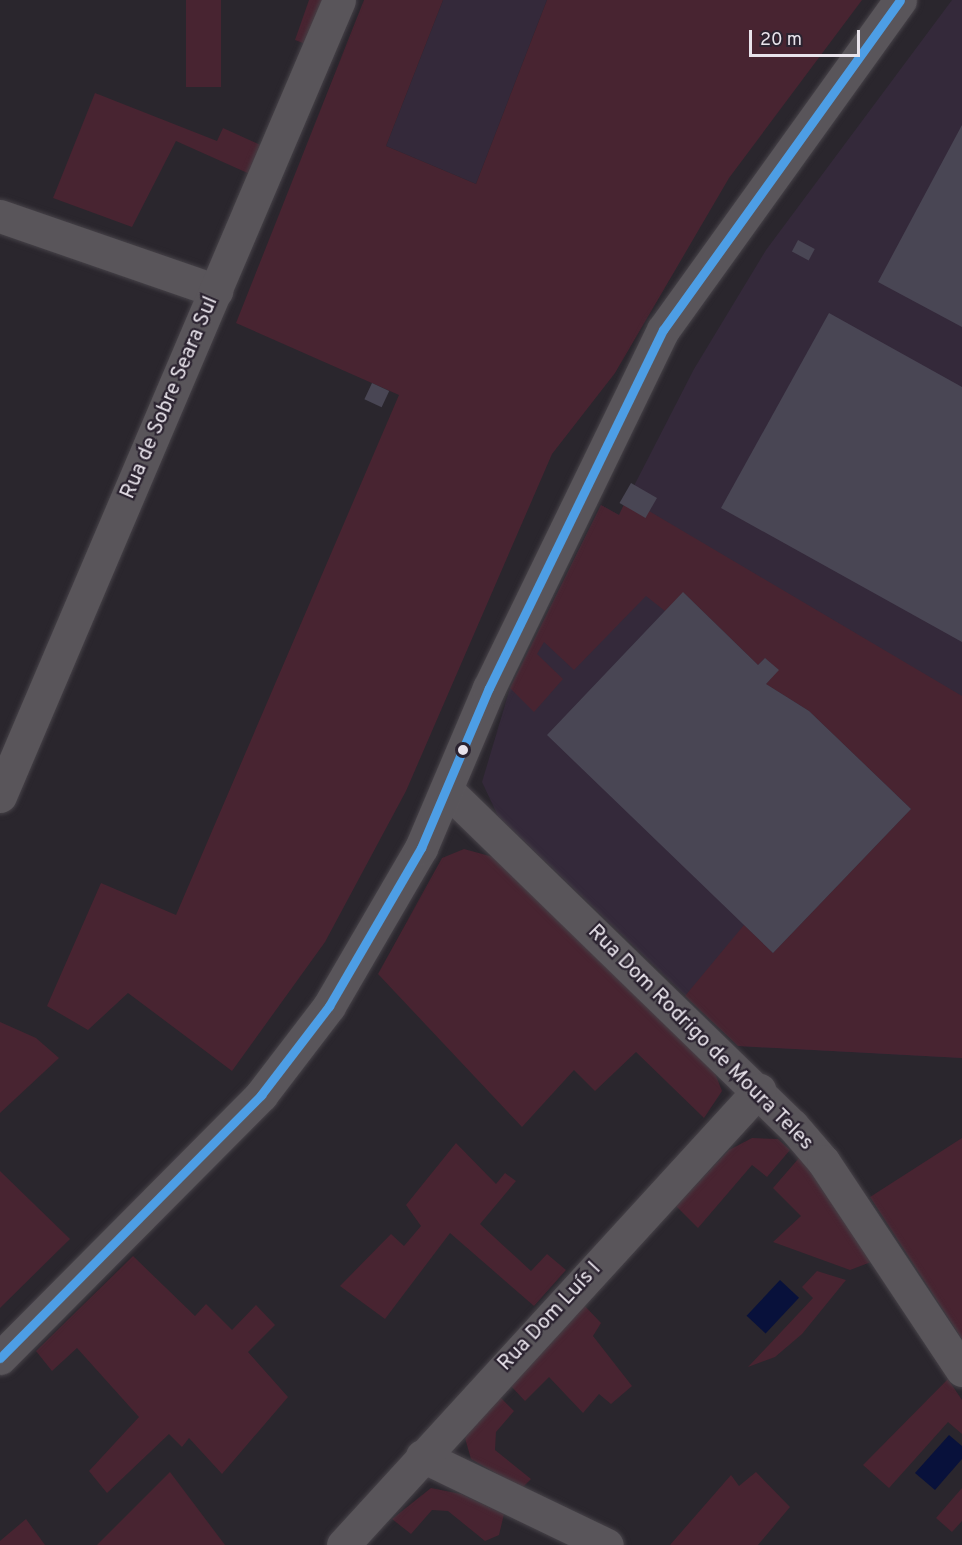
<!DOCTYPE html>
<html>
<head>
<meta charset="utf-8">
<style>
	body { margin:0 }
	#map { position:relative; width:962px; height:1545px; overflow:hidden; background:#2a262d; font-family:Overpass,sans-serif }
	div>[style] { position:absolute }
	.built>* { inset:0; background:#34293a }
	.green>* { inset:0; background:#482431; transform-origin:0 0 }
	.water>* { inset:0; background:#08113b; transform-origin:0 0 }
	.building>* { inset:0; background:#494654; transform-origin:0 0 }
	.roads { filter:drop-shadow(0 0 2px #464248) drop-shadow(0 0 2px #464248) }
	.minor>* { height:33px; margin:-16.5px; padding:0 16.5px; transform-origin:16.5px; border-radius:16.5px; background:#59555a }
	.bus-1>* { height:9px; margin:-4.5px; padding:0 4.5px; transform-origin:4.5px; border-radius:4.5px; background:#4d9ee5 }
	.dots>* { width:16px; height:16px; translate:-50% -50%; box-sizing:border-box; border:3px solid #2b2330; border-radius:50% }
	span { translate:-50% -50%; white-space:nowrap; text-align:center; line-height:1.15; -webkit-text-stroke:4.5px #2b2330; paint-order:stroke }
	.street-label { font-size:21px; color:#e8e3eb }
	.scale { position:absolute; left:749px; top:30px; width:111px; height:27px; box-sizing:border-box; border:3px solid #e8e3eb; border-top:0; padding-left:8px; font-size:18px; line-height:21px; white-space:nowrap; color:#e8e3eb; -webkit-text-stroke:4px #2b2330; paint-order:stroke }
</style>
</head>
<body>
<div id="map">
	<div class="built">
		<div style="clip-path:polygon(443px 0,547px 0,476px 184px,386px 146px)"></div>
		<div style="clip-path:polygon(952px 0,962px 0,962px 1058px,738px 1046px,498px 816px,482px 782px,510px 688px,601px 505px,619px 515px,694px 369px,766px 250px)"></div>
	</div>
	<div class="green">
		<div style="left:186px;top:0;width:35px;height:87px"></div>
		<div style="clip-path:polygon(309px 0,326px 0,308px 45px,295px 40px)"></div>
		<div style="clip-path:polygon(364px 0,443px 0,386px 146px,476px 184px,547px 0,862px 0,729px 178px,615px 373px,552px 454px,406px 791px,325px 942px,232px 1071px,128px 993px,88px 1030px,47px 1006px,101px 883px,176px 915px,399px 395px,236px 323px)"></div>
		<div style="clip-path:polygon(95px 93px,217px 141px,223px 128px,265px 147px,252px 175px,176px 141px,132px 227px,53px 198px)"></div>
		<div style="clip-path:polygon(627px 498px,962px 696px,962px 1058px,738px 1046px,685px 996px,744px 925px,773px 953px,911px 809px,809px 711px,766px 684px,778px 670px,765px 658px,758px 665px,684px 593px,665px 611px,646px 596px,574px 670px,544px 642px,537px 654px,563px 679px,534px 712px,510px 688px,601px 505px,619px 515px)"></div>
		<div style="clip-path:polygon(464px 849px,497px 858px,715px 1073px,722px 1091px,704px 1118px,636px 1052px,595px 1091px,574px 1070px,522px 1127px,378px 974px,442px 858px)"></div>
		<div style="clip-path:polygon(0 1022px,36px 1038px,59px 1058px,0 1113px)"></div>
		<div style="clip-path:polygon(752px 1138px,778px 1139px,790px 1150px,767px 1177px,752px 1165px,698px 1228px,676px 1206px,729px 1150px)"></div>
		<div style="clip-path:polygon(962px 1138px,962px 1339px,870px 1197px)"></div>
		<div style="clip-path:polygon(456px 1143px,496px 1184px,505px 1173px,516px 1181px,480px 1224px,531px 1271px,547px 1254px,566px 1270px,534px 1306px,450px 1233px,385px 1319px,340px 1286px,391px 1234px,404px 1246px,421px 1226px,406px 1205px)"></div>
		<div style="clip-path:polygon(799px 1158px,807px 1164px,871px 1262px,850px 1270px,773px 1242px,801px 1216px,773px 1188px)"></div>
		<div style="clip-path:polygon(0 1171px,70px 1239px,0 1308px)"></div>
		<div style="clip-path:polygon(133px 1256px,195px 1316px,206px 1304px,232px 1330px,256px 1305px,275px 1325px,248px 1352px,288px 1397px,222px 1474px,189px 1438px,182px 1447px,169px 1434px,107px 1493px,89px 1471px,139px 1417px,77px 1348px,52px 1371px,36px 1351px)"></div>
		<div style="clip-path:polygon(817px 1271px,846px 1280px,802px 1334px,775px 1357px,748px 1367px,813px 1298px,802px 1287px)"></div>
		<div style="clip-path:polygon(583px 1304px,601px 1323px,593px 1336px,632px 1386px,611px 1404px,599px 1394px,583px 1413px,549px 1377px,525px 1401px,509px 1384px)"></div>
		<div style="clip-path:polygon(948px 1379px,962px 1400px,962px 1434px,948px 1422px,889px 1488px,863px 1465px)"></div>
		<div style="clip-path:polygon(498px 1395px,514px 1411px,496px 1432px,495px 1450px,531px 1479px,522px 1488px,471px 1459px,465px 1438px)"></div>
		<div style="clip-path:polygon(170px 1472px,225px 1545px,97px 1545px)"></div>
		<div style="clip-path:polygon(756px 1472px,790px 1507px,758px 1545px,670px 1545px,731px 1475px,739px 1486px)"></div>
		<div style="clip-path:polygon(431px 1488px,461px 1494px,504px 1514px,499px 1535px,485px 1541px,448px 1511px,432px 1510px,411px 1534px,392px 1519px)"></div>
		<div style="clip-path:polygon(962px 1488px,962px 1521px,952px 1532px,936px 1518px)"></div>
		<div style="clip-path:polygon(26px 1519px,45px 1545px,0 1545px,0 1541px)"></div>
	</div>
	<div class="water">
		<div style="left:780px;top:1280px;width:26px;height:49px;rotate:43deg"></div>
		<div style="clip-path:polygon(949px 1435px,962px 1446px,962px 1459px,935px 1490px,915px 1473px)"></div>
	</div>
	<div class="building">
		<div style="clip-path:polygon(962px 125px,962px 327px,878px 282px)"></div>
		<div style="left:798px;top:240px;width:19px;height:13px;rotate:28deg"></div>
		<div style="clip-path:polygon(829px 313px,962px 387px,962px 642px,721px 508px)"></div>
		<div style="left:372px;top:383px;width:19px;height:18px;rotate:25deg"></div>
		<div style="left:631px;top:483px;width:30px;height:23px;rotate:30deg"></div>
		<div style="clip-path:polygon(683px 592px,758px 665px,765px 658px,779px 670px,766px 684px,809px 711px,911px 809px,773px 953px,547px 735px)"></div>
	</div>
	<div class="roads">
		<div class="minor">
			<div style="left:0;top:216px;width:229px;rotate:19.1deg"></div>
			<div style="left:448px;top:791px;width:479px;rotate:44.2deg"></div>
			<div style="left:792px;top:1125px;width:48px;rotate:49.3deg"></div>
			<div style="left:823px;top:1161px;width:251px;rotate:56.4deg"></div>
			<div style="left:0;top:796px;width:865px;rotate:-66.93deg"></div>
			<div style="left:0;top:1358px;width:371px;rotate:-45.2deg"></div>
			<div style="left:261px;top:1095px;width:112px;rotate:-52.6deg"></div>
			<div style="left:329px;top:1006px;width:183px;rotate:-59.8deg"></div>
			<div style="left:421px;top:848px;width:174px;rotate:-67deg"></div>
			<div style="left:489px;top:688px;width:398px;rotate:-64.1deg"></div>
			<div style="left:663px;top:330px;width:406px;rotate:-54.3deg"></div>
			<div style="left:422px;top:1456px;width:205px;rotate:25.7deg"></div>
			<div style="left:343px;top:1545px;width:617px;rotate:-47.56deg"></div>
		</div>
	</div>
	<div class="bus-1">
		<div style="left:0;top:1358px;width:371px;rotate:-45.2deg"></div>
		<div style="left:261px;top:1095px;width:112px;rotate:-52.6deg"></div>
		<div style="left:329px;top:1006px;width:183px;rotate:-59.8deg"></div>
		<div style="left:421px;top:848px;width:174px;rotate:-67deg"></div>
		<div style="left:489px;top:688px;width:398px;rotate:-64.1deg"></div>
		<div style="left:663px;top:330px;width:406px;rotate:-54.3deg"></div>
	</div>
	<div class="dots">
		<div style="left:463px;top:750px;background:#e8e3eb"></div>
	</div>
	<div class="street-label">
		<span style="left:170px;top:398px;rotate:-67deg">Rua de Sobre Seara Sul</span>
		<span style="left:700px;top:1038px;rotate:45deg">Rua Dom Rodrigo de Moura Teles</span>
		<span style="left:550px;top:1317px;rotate:-47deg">Rua Dom Luís I</span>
	</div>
	<div class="scale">20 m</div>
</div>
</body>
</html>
